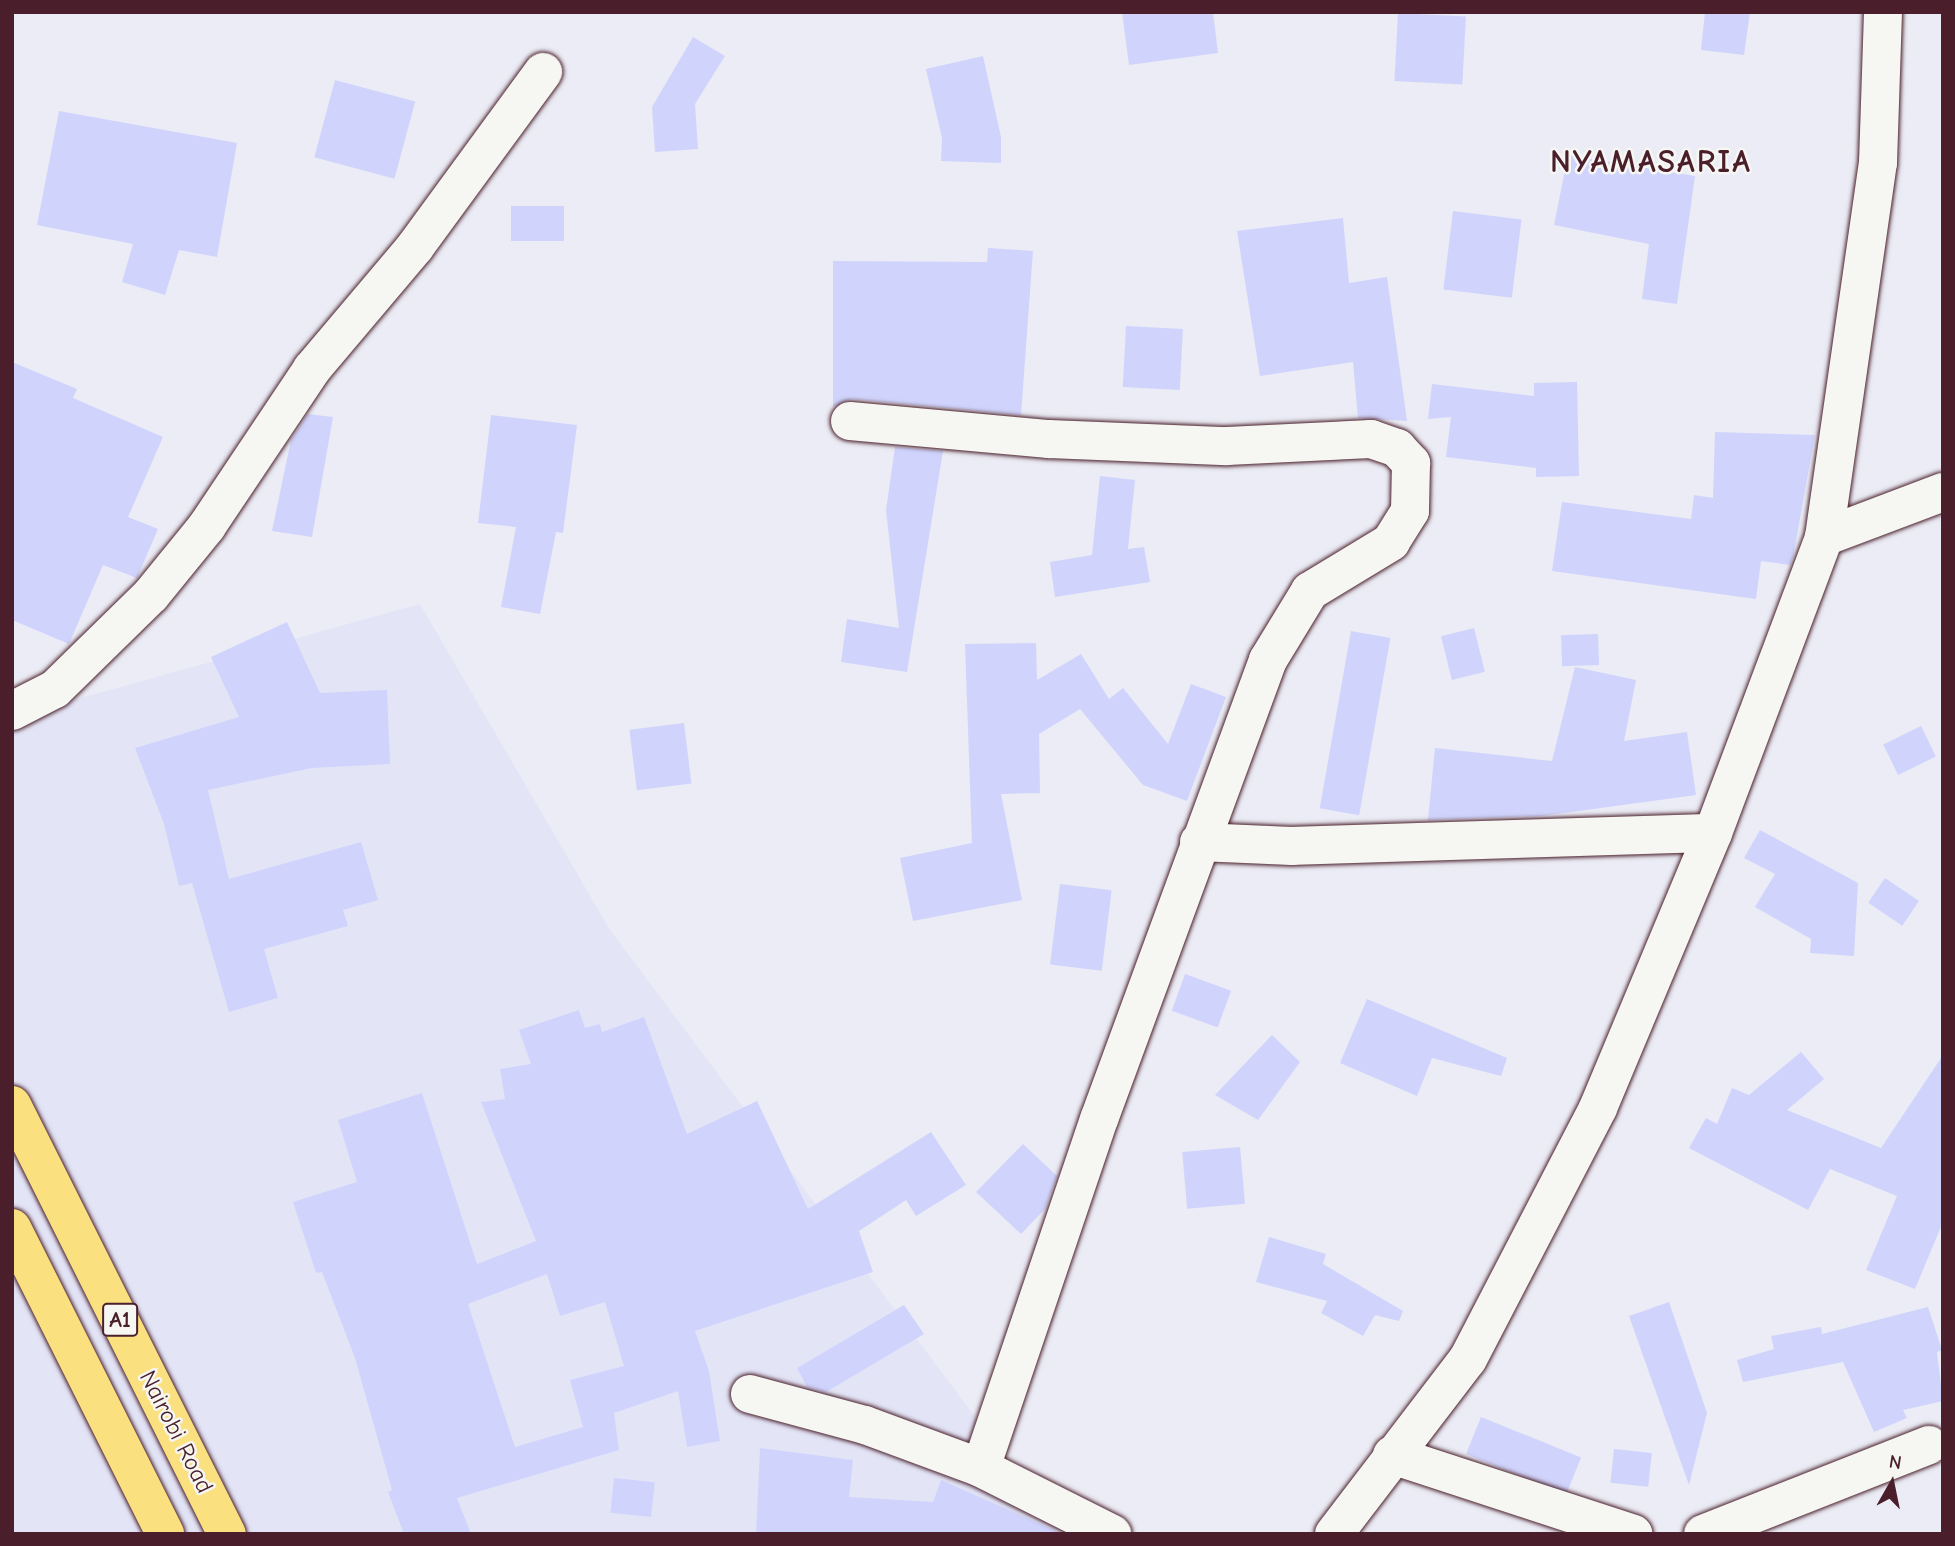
<!DOCTYPE html>
<html>
<head>
<meta charset="utf-8">
<style>
	body { margin:0 }
	#map { position:relative; width:1955px; height:1546px; overflow:hidden; background:#ebecf5; font-family:"Comic Neue",sans-serif }
	div>[style] { position:absolute }
	.built>* { inset:0; background:#e3e5f7 }
	.building>* { inset:0; background:#d0d4fc; transform-origin:0 0 }
	.roads { filter:drop-shadow(0 0 2px #4a1f2b) drop-shadow(0 0 2px #4a1f2b) }
	.minor>* { height:38px; margin:-19px; padding:0 19px; transform-origin:19px; border-radius:19px; background:#f6f6f2 }
	.highway>* { height:38px; margin:-19px; padding:0 19px; transform-origin:19px; border-radius:19px; background:#fbe080 }
	span { translate:-50% -50%; white-space:nowrap; text-align:center; line-height:1.15; -webkit-text-stroke:5px #f6f6f2; paint-order:stroke }
	.shield-label span { padding:2px 5px; background:#f6f6f2; border:2px solid; border-radius:5px; -webkit-text-stroke-width:0 }
	.shield-label { font-size:23px; color:#4a1f2b; font-weight:700 }
	.street-label { font-size:24px; color:#4a1f2b }
	.district-label { font-size:32px; color:#4a1f2b; font-weight:700; letter-spacing:2px }
	.frame { position:absolute; inset:0; border:14px solid #4a1f2b; pointer-events:none }
	.north { position:absolute; left:1857px; top:1448px; width:70px; height:70px; -webkit-text-stroke:5px #f6f6f2; paint-order:stroke; rotate:9deg; font-size:19px; font-weight:700; line-height:28px; text-align:center; color:#4a1f2b }
	.north::after { content:''; display:block; margin:auto; width:24px; height:32px; background:#4a1f2b; clip-path:polygon(50% 0,100% 100%,50% 72%,0 100%) }
</style>
</head>
<body>
<div id="map">
	<div class="built">
		<div style="clip-path:polygon(420px 604px,610px 930px,1063px 1534px,12px 1534px,12px 717px)"></div>
	</div>
	<div class="building">
		<div style="clip-path:polygon(1122px 12px,1213px 12px,1218px 53px,1129px 65px)"></div>
		<div style="clip-path:polygon(1705px 12px,1750px 12px,1744px 55px,1701px 50px)"></div>
		<div style="left:1398px;top:13px;width:68px;height:68px;rotate:3deg"></div>
		<div style="clip-path:polygon(693px 37px,725px 56px,695px 104px,698px 149px,655px 152px,652px 107px)"></div>
		<div style="clip-path:polygon(983px 56px,1001px 137px,1001px 163px,941px 161px,942px 138px,926px 69px)"></div>
		<div style="left:335px;top:80px;width:83px;height:80px;rotate:15deg"></div>
		<div style="clip-path:polygon(59px 111px,237px 143px,217px 257px,179px 250px,165px 295px,122px 282px,133px 244px,37px 225px)"></div>
		<div style="clip-path:polygon(1568px 155px,1695px 176px,1677px 304px,1642px 299px,1649px 244px,1554px 225px)"></div>
		<div style="left:511px;top:206px;width:53px;height:35px"></div>
		<div style="left:1453px;top:211px;width:69px;height:79px;rotate:7deg"></div>
		<div style="clip-path:polygon(1343px 218px,1349px 283px,1387px 277px,1407px 421px,1358px 418px,1353px 362px,1260px 376px,1237px 231px)"></div>
		<div style="clip-path:polygon(988px 248px,1033px 251px,1021px 415px,852px 399px,833px 407px,833px 261px,987px 262px)"></div>
		<div style="left:1126px;top:326px;width:57px;height:61px;rotate:3deg"></div>
		<div style="clip-path:polygon(12px 362px,77px 389px,73px 398px,163px 437px,128px 517px,158px 529px,137px 578px,103px 565px,69px 644px,12px 620px)"></div>
		<div style="clip-path:polygon(1577px 382px,1579px 476px,1536px 477px,1536px 468px,1446px 457px,1451px 417px,1428px 419px,1432px 384px,1534px 396px,1534px 383px)"></div>
		<div style="clip-path:polygon(308px 414px,333px 417px,312px 537px,272px 531px,291px 440px)"></div>
		<div style="clip-path:polygon(491px 415px,577px 425px,563px 533px,556px 532px,540px 614px,501px 607px,516px 527px,478px 523px)"></div>
		<div style="clip-path:polygon(1715px 432px,1815px 435px,1793px 557px,1790px 565px,1761px 561px,1756px 599px,1552px 571px,1562px 502px,1691px 519px,1694px 495px,1713px 498px)"></div>
		<div style="clip-path:polygon(895px 447px,943px 451px,907px 672px,841px 662px,847px 619px,899px 628px,886px 510px)"></div>
		<div style="clip-path:polygon(1100px 476px,1135px 480px,1128px 549px,1144px 547px,1150px 582px,1055px 597px,1050px 562px,1092px 555px)"></div>
		<div style="clip-path:polygon(287px 622px,320px 693px,387px 690px,390px 764px,312px 768px,208px 790px,229px 879px,361px 842px,378px 900px,343px 910px,348px 926px,264px 949px,278px 998px,229px 1012px,192px 883px,179px 886px,164px 824px,135px 748px,239px 717px,211px 657px)"></div>
		<div style="left:1474px;top:628px;width:45px;height:34px;rotate:76deg"></div>
		<div style="left:1351px;top:631px;width:40px;height:180px;rotate:10deg"></div>
		<div style="left:1598px;top:634px;width:31px;height:37px;rotate:88deg"></div>
		<div style="clip-path:polygon(1036px 643px,1037px 680px,1081px 654px,1109px 699px,1123px 688px,1168px 744px,1191px 684px,1226px 697px,1187px 801px,1143px 785px,1080px 709px,1039px 734px,1040px 793px,1001px 794px,1022px 900px,913px 921px,900px 858px,972px 843px,965px 644px)"></div>
		<div style="clip-path:polygon(1575px 667px,1636px 680px,1624px 741px,1687px 732px,1696px 795px,1542px 816px,1428px 820px,1435px 748px,1552px 761px)"></div>
		<div style="left:684px;top:723px;width:61px;height:55px;rotate:83deg"></div>
		<div style="left:1921px;top:726px;width:34px;height:42px;rotate:64deg"></div>
		<div style="clip-path:polygon(1760px 830px,1858px 883px,1854px 956px,1810px 953px,1811px 939px,1755px 907px,1775px 874px,1744px 858px)"></div>
		<div style="left:1885px;top:878px;width:41px;height:30px;rotate:34deg"></div>
		<div style="left:1060px;top:884px;width:52px;height:81px;rotate:7deg"></div>
		<div style="left:1185px;top:974px;width:49px;height:39px;rotate:20deg"></div>
		<div style="clip-path:polygon(1367px 999px,1507px 1058px,1501px 1076px,1432px 1058px,1417px 1096px,1340px 1063px)"></div>
		<div style="clip-path:polygon(evenodd,579px 1010px,585px 1028px,600px 1024px,602px 1032px,644px 1017px,687px 1134px,757px 1101px,808px 1209px,931px 1132px,966px 1185px,916px 1216px,906px 1200px,859px 1231px,873px 1272px,695px 1331px,709px 1371px,720px 1441px,687px 1447px,678px 1391px,614px 1413px,619px 1450px,457px 1498px,471px 1534px,404px 1534px,388px 1492px,392px 1490px,355px 1358px,322px 1272px,316px 1273px,293px 1202px,357px 1182px,338px 1120px,422px 1093px,477px 1264px,536px 1241px,481px 1102px,505px 1099px,500px 1069px,531px 1064px,519px 1030px,579px 1010px,547px 1274px,560px 1316px,605px 1302px,624px 1366px,570px 1380px,583px 1427px,515px 1447px,468px 1304px,547px 1274px)"></div>
		<div style="clip-path:polygon(1272px 1035px,1300px 1062px,1258px 1120px,1215px 1095px)"></div>
		<div style="clip-path:polygon(1801px 1052px,1824px 1079px,1787px 1110px,1881px 1148px,1943px 1055px,1943px 1222px,1915px 1289px,1866px 1270px,1897px 1196px,1830px 1169px,1808px 1210px,1689px 1148px,1706px 1118px,1717px 1124px,1732px 1088px,1749px 1095px)"></div>
		<div style="clip-path:polygon(1023px 1144px,1057px 1176px,1045px 1209px,1021px 1234px,976px 1192px)"></div>
		<div style="left:1240px;top:1147px;width:57px;height:58px;rotate:85deg"></div>
		<div style="clip-path:polygon(1269px 1237px,1326px 1254px,1323px 1264px,1403px 1311px,1399px 1321px,1375px 1315px,1363px 1336px,1321px 1313px,1327px 1301px,1256px 1282px)"></div>
		<div style="clip-path:polygon(1669px 1302px,1707px 1413px,1689px 1485px,1629px 1316px)"></div>
		<div style="clip-path:polygon(904px 1305px,924px 1334px,826px 1392px,807px 1387px,797px 1368px)"></div>
		<div style="clip-path:polygon(1928px 1307px,1942px 1350px,1937px 1352px,1943px 1401px,1903px 1410px,1907px 1418px,1874px 1432px,1843px 1362px,1743px 1382px,1737px 1360px,1774px 1349px,1771px 1336px,1821px 1327px,1822px 1334px)"></div>
		<div style="left:1481px;top:1417px;width:108px;height:40px;rotate:22deg"></div>
		<div style="clip-path:polygon(760px 1448px,853px 1460px,849px 1497px,933px 1502px,941px 1480px,1063px 1534px,756px 1534px)"></div>
		<div style="left:1614px;top:1449px;width:38px;height:34px;rotate:6deg"></div>
		<div style="left:614px;top:1478px;width:41px;height:35px;rotate:6deg"></div>
	</div>
	<div class="roads">
		<div class="minor">
			<div style="left:850px;top:421px;width:200px;rotate:5.2deg"></div>
			<div style="left:1049px;top:439px;width:178px;rotate:2.3deg"></div>
			<div style="left:1227px;top:446px;width:144px;rotate:-2.8deg"></div>
			<div style="left:1371px;top:439px;width:28px;rotate:19deg"></div>
			<div style="left:1397px;top:448px;width:21px;rotate:47deg"></div>
			<div style="left:1411px;top:463px;width:48px;rotate:91.2deg"></div>
			<div style="left:1410px;top:511px;width:36px;rotate:122deg"></div>
			<div style="left:1391px;top:542px;width:95px;rotate:148.8deg"></div>
			<div style="left:1310px;top:591px;width:81px;rotate:121.3deg"></div>
			<div style="left:1268px;top:660px;width:489px;rotate:110.2deg"></div>
			<div style="left:1099px;top:1119px;width:368px;rotate:108.7deg"></div>
			<div style="left:1824px;top:537px;width:127px;rotate:-20.7deg"></div>
			<div style="left:12px;top:711px;width:48px;rotate:-27.1deg"></div>
			<div style="left:55px;top:689px;width:134px;rotate:-44.4deg"></div>
			<div style="left:151px;top:595px;width:89px;rotate:-50.9deg"></div>
			<div style="left:207px;top:526px;width:189px;rotate:-56.2deg"></div>
			<div style="left:312px;top:369px;width:160px;rotate:-49.8deg"></div>
			<div style="left:415px;top:247px;width:217px;rotate:-53.8deg"></div>
			<div style="left:1199px;top:842px;width:93px;rotate:2.5deg"></div>
			<div style="left:1292px;top:846px;width:421px;rotate:-1.8deg"></div>
			<div style="left:750px;top:1394px;width:119px;rotate:15.1deg"></div>
			<div style="left:865px;top:1425px;width:124px;rotate:20.3deg"></div>
			<div style="left:981px;top:1468px;width:147px;rotate:26.7deg"></div>
			<div style="left:1392px;top:1455px;width:254px;rotate:18.1deg"></div>
			<div style="left:1334px;top:1534px;width:220px;rotate:-52.6deg"></div>
			<div style="left:1468px;top:1359px;width:283px;rotate:-62.6deg"></div>
			<div style="left:1598px;top:1108px;width:298px;rotate:-67.3deg"></div>
			<div style="left:1713px;top:833px;width:316px;rotate:-69.4deg"></div>
			<div style="left:1824px;top:537px;width:378px;rotate:-81.8deg"></div>
			<div style="left:1878px;top:163px;width:151px;rotate:-88.1deg"></div>
			<div style="left:1703px;top:1534px;width:243px;rotate:-21.5deg"></div>
		</div>
		<div class="highway">
			<div style="left:12px;top:1105px;width:480px;rotate:63.4deg"></div>
			<div style="left:12px;top:1228px;width:342px;rotate:63.4deg"></div>
		</div>
	</div>
	<div class="shield-label">
		<span style="left:120px;top:1320px">A1</span>
	</div>
	<div class="street-label">
		<span style="left:176px;top:1432px;rotate:63deg">Nairobi Road</span>
	</div>
	<div class="district-label">
		<span style="left:1651px;top:162px">NYAMASARIA</span>
	</div>
	<div class="frame"></div>
	<div class="north">N</div>
</div>
</body>
</html>
